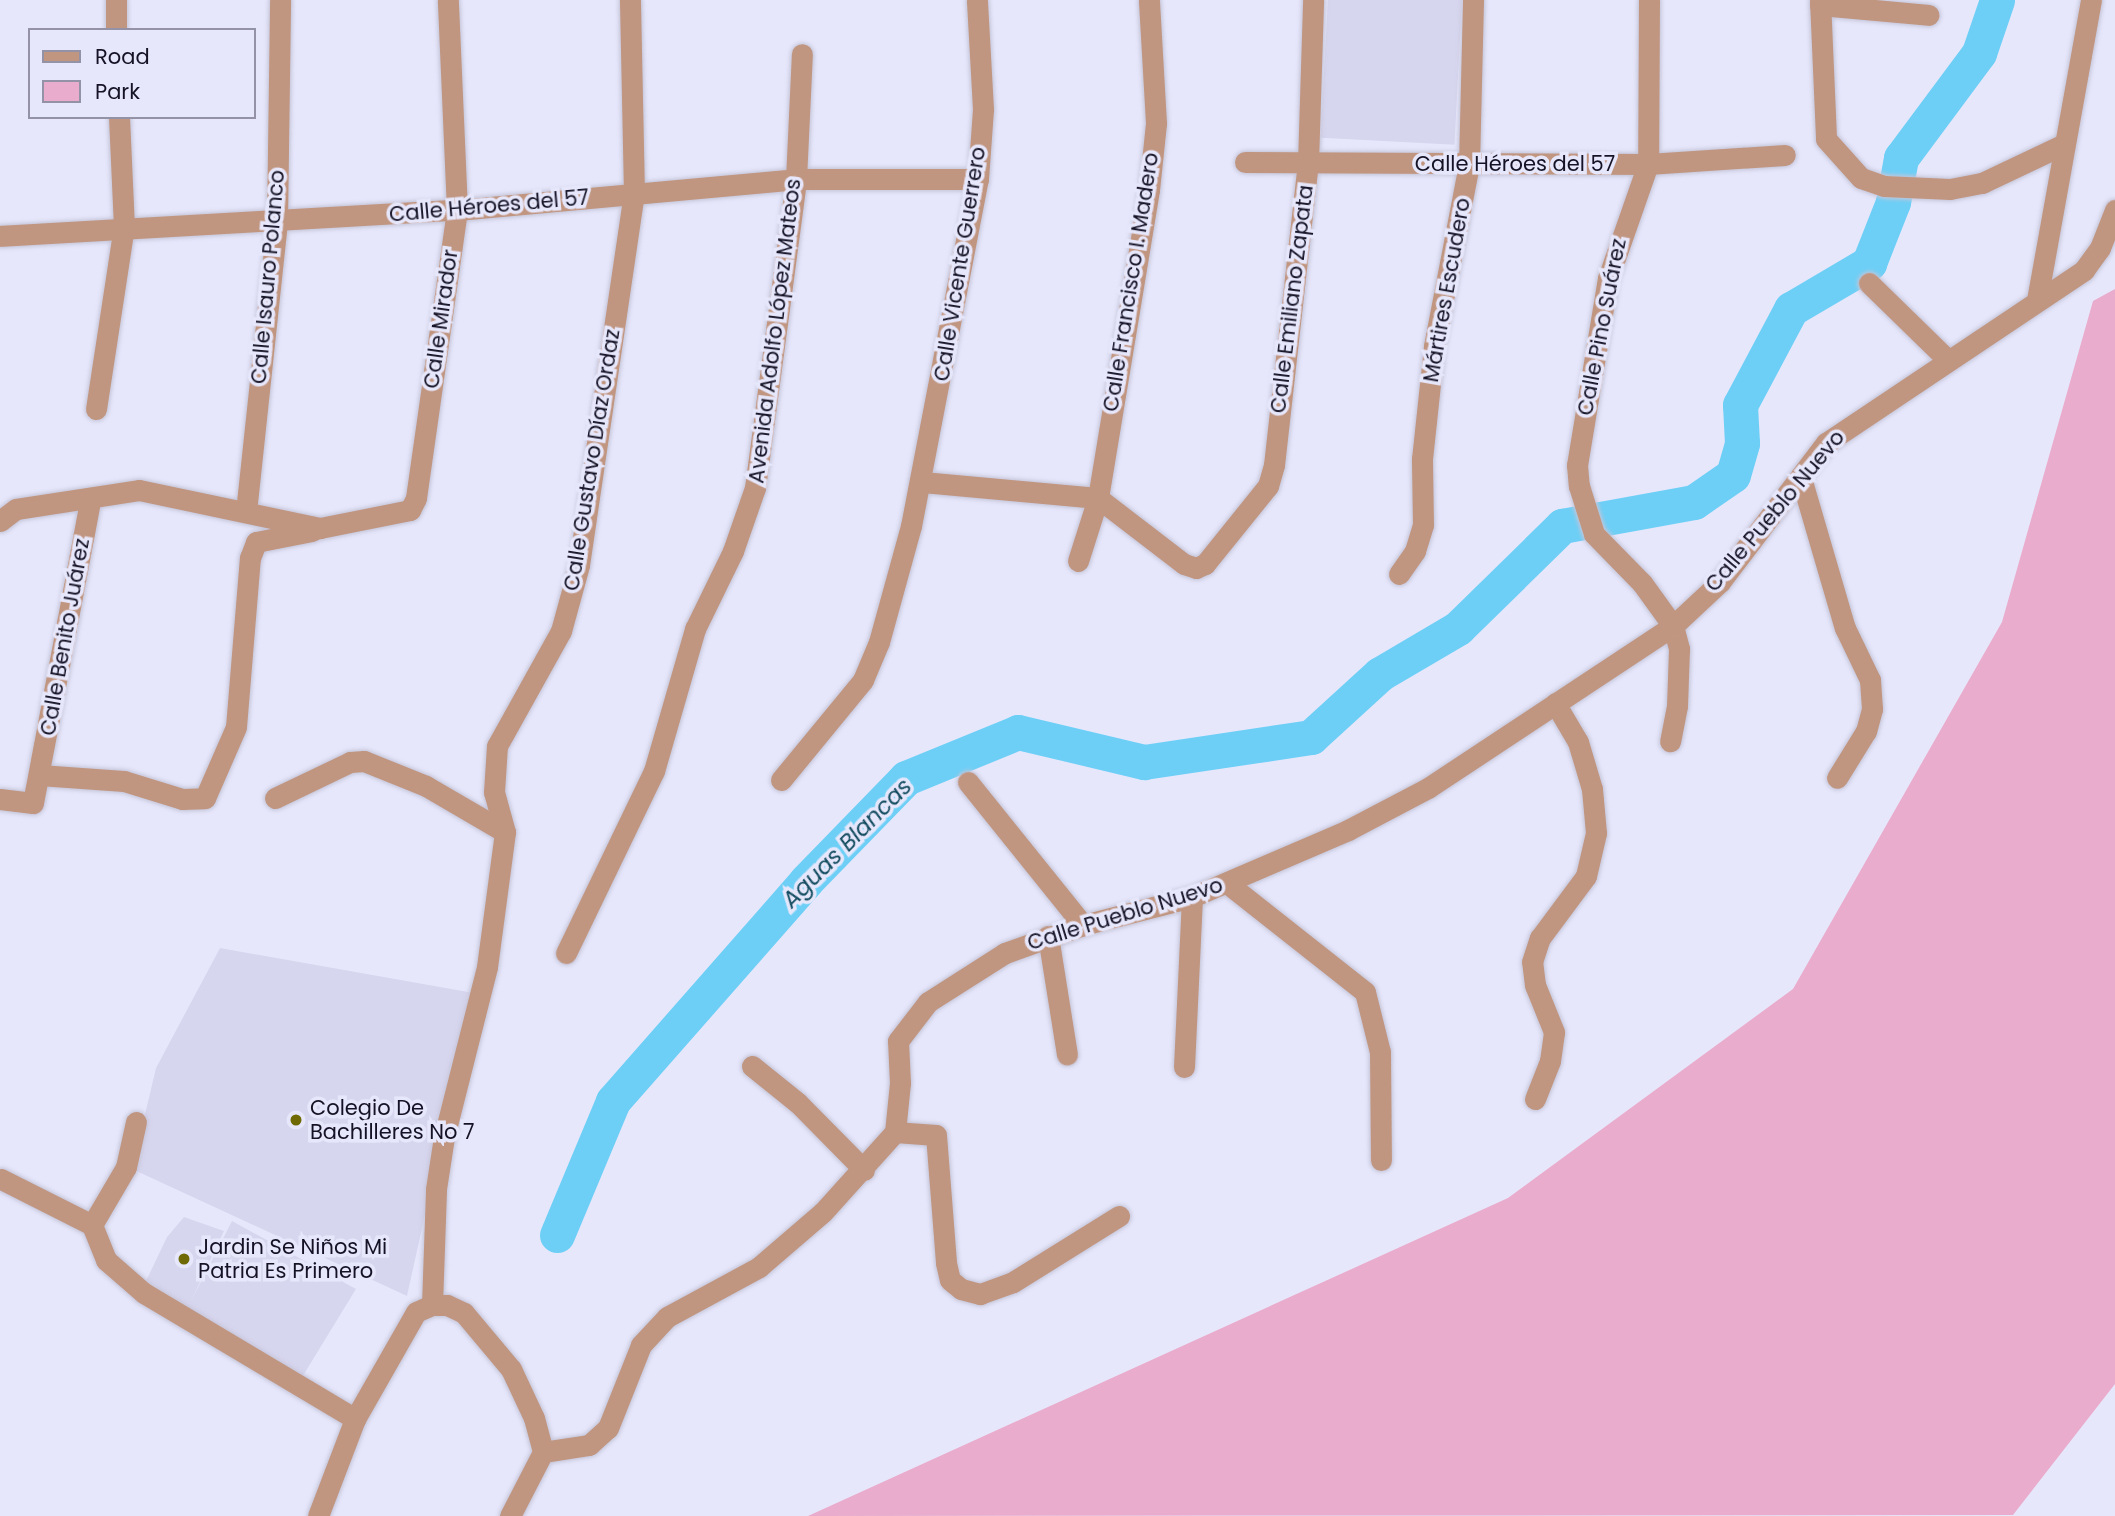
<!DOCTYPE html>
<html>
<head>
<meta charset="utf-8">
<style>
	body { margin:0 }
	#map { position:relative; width:2115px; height:1516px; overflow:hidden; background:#e7e7fc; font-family:Poppins,sans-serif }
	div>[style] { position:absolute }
	.built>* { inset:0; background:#d7d6ef; transform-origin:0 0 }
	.green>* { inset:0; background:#e9accc }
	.river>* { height:35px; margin:-17.5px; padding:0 17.5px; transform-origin:17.5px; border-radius:17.5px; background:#6dcff6 }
	.roads { filter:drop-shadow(0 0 2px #c5c5d9) drop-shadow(0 0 2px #c5c5d9) }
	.street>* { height:21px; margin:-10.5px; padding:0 10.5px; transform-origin:10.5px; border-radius:10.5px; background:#c19681 }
	.dots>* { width:19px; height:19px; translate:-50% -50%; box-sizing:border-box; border:4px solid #e7e7fc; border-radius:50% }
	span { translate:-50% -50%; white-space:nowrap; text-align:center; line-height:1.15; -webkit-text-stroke:7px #e7e7fc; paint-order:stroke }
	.street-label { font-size:21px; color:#141224 }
	.poi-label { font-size:21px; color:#141224 }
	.left { translate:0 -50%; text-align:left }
	.water-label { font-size:23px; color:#124b5f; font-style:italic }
	.legend { position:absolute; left:28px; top:28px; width:228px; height:91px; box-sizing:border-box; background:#e7e7fc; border:2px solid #9392a6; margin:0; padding:9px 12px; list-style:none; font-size:21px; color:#141224 }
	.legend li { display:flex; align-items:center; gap:14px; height:35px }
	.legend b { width:35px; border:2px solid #9392a6 }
</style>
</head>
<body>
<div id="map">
	<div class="built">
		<div style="left:1462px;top:0;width:145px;height:134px;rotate:93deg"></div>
		<div style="clip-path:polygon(220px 948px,474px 993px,407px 1296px,132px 1169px,156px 1068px)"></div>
		<div style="clip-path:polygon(184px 1217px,224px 1231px,191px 1301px,232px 1221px,356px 1289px,301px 1379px,146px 1281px,167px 1237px)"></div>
	</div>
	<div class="green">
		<div style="clip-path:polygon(2115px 289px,2115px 1384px,2013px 1515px,808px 1516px,1508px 1198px,1793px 989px,2002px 622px,2093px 301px)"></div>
	</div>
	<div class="river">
		<div style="left:557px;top:1235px;width:145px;rotate:-67.3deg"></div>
		<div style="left:613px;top:1101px;width:293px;rotate:-48.7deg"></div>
		<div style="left:806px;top:881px;width:144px;rotate:-45.8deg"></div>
		<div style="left:906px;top:778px;width:121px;rotate:-22.3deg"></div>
		<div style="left:1018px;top:732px;width:130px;rotate:13.4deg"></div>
		<div style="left:1144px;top:762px;width:169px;rotate:-8.5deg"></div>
		<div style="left:1311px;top:737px;width:93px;rotate:-42.4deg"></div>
		<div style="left:1380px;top:674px;width:91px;rotate:-30.5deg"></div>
		<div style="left:1458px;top:628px;width:146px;rotate:-44.4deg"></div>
		<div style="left:1562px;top:526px;width:134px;rotate:-10.3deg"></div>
		<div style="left:1694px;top:502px;width:47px;rotate:-34.7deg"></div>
		<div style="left:1733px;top:475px;width:33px;rotate:-74deg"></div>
		<div style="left:1742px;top:443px;width:38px;rotate:-93deg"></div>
		<div style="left:1740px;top:405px;width:109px;rotate:-62deg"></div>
		<div style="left:1791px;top:309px;width:91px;rotate:-30.5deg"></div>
		<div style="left:1869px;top:263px;width:66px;rotate:-68.5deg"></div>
		<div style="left:1893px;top:202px;width:45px;rotate:-79.7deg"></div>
		<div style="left:1901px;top:158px;width:131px;rotate:-53.4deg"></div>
		<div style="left:1979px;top:53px;width:56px;rotate:-71.2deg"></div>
	</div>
	<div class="roads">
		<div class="street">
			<div style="left:1649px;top:0;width:164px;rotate:90.3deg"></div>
			<div style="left:1648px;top:164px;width:121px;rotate:109.3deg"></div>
			<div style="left:1608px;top:278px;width:190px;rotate:99.4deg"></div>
			<div style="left:1577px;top:465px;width:21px;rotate:85deg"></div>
			<div style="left:1579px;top:486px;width:50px;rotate:72.6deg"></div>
			<div style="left:1594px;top:534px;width:69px;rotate:45.6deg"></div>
			<div style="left:1642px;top:583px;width:53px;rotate:54.2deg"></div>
			<div style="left:1673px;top:626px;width:24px;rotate:75deg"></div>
			<div style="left:1679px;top:649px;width:57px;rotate:92deg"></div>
			<div style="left:1677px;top:706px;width:36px;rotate:101deg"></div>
			<div style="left:1820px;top:0;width:139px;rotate:87.5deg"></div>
			<div style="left:1826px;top:139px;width:52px;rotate:48.1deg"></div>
			<div style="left:1861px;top:178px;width:24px;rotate:19deg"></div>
			<div style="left:1884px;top:186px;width:66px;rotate:2.6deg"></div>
			<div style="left:1950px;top:189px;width:33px;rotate:-11deg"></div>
			<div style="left:1982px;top:183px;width:91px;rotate:-25.4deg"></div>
			<div style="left:1820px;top:5px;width:109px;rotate:5.2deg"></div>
			<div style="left:116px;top:30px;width:30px;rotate:-90deg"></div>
			<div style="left:1245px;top:162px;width:403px;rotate:0.3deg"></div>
			<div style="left:1648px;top:164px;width:137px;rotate:-3.8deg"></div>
			<div style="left:0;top:236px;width:458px;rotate:-3.3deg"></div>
			<div style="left:457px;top:210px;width:340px;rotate:-5.2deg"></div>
			<div style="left:796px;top:179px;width:182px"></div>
			<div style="left:1869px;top:283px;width:109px;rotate:44.3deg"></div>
			<div style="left:2037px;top:300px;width:305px;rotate:-79.8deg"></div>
			<div style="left:96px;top:409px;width:184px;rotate:-81.3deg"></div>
			<div style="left:124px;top:227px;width:110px;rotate:-92.6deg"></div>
			<div style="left:1801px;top:478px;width:156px;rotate:73.7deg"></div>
			<div style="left:1845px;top:628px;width:58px;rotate:64.3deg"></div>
			<div style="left:1870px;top:680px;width:29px;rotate:86deg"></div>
			<div style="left:1872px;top:709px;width:23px;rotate:105deg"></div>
			<div style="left:1866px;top:731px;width:55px;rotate:121.7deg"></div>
			<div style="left:922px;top:482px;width:177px;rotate:5.2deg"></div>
			<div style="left:1098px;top:498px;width:108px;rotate:37.5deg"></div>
			<div style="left:1184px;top:564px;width:13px;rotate:18deg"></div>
			<div style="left:1196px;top:568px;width:10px;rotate:-24deg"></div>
			<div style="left:1205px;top:564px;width:100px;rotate:-51.1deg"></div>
			<div style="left:1268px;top:486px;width:22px;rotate:-74deg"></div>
			<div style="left:1274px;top:465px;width:304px;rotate:-83.6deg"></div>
			<div style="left:1308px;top:163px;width:163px;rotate:-88.2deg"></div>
			<div style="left:246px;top:512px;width:292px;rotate:-83.9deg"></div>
			<div style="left:277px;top:222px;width:222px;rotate:-89.2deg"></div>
			<div style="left:0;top:521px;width:20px;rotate:-37deg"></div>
			<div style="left:16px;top:509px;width:124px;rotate:-8.8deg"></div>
			<div style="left:139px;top:490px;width:185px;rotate:11.9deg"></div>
			<div style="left:320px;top:528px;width:92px;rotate:-11.3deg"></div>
			<div style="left:410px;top:510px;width:13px;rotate:-63deg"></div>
			<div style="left:416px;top:498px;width:291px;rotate:-81.9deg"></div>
			<div style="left:457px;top:210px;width:210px;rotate:-92.5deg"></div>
			<div style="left:1078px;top:561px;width:66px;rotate:-72.4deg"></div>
			<div style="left:1098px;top:498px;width:312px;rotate:-80.6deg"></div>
			<div style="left:1149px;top:190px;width:67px;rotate:-84deg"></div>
			<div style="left:1156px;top:123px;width:123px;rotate:-93.3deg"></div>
			<div style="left:1399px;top:574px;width:28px;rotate:-55deg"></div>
			<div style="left:1415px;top:551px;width:27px;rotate:-73deg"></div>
			<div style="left:1423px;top:525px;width:66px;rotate:-90.9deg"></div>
			<div style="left:1422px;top:459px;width:114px;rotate:-83.9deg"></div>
			<div style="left:1434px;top:346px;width:184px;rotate:-79.1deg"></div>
			<div style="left:1469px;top:165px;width:165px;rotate:-88.6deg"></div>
			<div style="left:39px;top:775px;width:85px;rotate:4deg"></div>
			<div style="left:124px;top:781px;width:61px;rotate:17.2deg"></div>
			<div style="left:182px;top:799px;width:23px;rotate:-2deg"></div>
			<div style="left:205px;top:798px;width:77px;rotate:-66.4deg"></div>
			<div style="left:236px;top:727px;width:170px;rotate:-85.3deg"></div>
			<div style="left:250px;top:558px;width:17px;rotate:-69deg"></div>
			<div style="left:256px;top:542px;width:57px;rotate:-11.1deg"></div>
			<div style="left:781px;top:780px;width:129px;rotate:-50.6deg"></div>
			<div style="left:863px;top:680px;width:41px;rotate:-67.2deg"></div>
			<div style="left:879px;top:642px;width:120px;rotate:-74.6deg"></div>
			<div style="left:911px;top:526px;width:353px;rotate:-79.1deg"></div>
			<div style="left:978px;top:179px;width:70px;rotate:-85.9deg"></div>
			<div style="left:983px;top:109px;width:109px;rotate:-93.2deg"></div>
			<div style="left:968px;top:782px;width:184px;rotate:51.2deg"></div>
			<div style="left:275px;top:798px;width:83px;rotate:-25.6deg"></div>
			<div style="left:350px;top:762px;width:14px;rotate:-4deg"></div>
			<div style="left:364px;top:761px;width:67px;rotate:22deg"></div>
			<div style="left:426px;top:786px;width:91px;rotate:30.2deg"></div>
			<div style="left:0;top:799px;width:33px;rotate:7deg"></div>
			<div style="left:33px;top:803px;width:308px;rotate:-79.3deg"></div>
			<div style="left:1227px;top:883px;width:176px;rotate:38.3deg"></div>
			<div style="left:1365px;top:992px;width:62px;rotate:76deg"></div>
			<div style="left:1380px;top:1052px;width:108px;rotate:89.5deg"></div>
			<div style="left:1048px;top:936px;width:120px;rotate:80.9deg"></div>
			<div style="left:566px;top:953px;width:202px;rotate:-64.2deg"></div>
			<div style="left:654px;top:771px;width:148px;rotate:-73.9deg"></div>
			<div style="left:695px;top:629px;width:87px;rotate:-64deg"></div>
			<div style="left:733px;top:551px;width:67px;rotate:-70.8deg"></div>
			<div style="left:755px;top:488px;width:312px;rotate:-82.4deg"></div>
			<div style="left:796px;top:179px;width:125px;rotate:-87.3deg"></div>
			<div style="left:752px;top:1066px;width:59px;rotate:38.8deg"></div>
			<div style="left:798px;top:1103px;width:94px;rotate:45.4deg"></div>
			<div style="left:1184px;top:1067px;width:170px;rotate:-87.3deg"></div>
			<div style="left:1535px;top:1099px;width:41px;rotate:-68.5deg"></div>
			<div style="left:1550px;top:1061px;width:29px;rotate:-82deg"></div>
			<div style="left:1554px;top:1032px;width:51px;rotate:-112deg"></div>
			<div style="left:1535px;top:985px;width:23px;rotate:-97deg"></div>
			<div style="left:1532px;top:962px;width:25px;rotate:-72deg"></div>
			<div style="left:1540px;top:938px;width:77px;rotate:-53.4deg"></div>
			<div style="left:1586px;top:876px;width:44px;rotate:-76.9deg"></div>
			<div style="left:1596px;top:833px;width:44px;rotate:-95.2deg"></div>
			<div style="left:1592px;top:789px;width:49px;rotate:-106.6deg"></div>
			<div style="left:1578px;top:742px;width:45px;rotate:-120.5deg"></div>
			<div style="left:895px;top:1132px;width:41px;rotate:4.2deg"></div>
			<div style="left:936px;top:1135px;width:128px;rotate:85.5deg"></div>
			<div style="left:946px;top:1263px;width:17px;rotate:77deg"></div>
			<div style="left:950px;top:1280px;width:14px;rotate:39deg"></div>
			<div style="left:961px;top:1289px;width:20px;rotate:15deg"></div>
			<div style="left:980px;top:1294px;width:35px;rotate:-20deg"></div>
			<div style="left:1013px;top:1282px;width:125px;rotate:-31.9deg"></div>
			<div style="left:1px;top:1179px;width:102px;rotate:26.8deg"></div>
			<div style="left:92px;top:1225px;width:38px;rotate:68deg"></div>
			<div style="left:106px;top:1260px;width:50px;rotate:41deg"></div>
			<div style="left:144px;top:1293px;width:246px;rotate:30.8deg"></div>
			<div style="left:92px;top:1225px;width:67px;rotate:-59.6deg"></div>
			<div style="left:126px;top:1167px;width:46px;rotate:-77.5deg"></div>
			<div style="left:432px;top:1305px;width:116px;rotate:-88deg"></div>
			<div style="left:436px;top:1189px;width:53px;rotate:-81.3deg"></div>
			<div style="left:444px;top:1137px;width:175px;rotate:-75.8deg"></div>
			<div style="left:487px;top:967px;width:136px;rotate:-82.4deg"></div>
			<div style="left:505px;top:832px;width:41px;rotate:-105.4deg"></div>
			<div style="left:494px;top:792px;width:46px;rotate:-86.3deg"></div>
			<div style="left:497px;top:746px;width:132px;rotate:-60.9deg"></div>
			<div style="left:561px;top:631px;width:68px;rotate:-74.7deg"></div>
			<div style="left:579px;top:565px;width:376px;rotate:-81.6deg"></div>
			<div style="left:634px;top:193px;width:193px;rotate:-91.2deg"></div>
			<div style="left:318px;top:1516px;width:104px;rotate:-69.1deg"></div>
			<div style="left:355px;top:1419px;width:123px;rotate:-60.3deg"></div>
			<div style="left:416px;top:1312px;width:17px;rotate:-24deg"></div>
			<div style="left:432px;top:1305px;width:15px"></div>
			<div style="left:447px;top:1305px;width:19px;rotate:25deg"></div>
			<div style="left:464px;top:1313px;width:73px;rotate:50deg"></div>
			<div style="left:511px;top:1369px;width:54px;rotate:64.9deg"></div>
			<div style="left:534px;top:1418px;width:35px;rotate:75deg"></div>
			<div style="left:543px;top:1452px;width:47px;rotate:-8.7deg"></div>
			<div style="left:589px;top:1445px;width:25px;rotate:-42deg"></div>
			<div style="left:608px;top:1428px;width:89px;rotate:-68.3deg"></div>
			<div style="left:641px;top:1345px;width:38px;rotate:-47deg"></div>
			<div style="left:667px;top:1317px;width:105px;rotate:-28.5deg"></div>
			<div style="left:759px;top:1267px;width:84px;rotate:-40.7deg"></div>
			<div style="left:823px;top:1212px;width:108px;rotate:-48deg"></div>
			<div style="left:895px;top:1132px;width:49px;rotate:-84.2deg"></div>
			<div style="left:900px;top:1083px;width:42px;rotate:-92.7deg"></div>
			<div style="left:898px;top:1041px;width:49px;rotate:-52.4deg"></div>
			<div style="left:928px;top:1002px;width:91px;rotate:-32.5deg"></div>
			<div style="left:1005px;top:953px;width:83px;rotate:-19.7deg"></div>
			<div style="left:1083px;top:925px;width:113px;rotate:-14.4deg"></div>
			<div style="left:1192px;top:897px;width:170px;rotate:-23.2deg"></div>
			<div style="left:1348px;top:830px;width:90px;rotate:-27.7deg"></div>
			<div style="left:1428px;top:788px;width:294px;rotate:-33.5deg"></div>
			<div style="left:1673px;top:626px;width:64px;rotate:-43.1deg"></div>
			<div style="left:1720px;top:582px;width:175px;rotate:-52.7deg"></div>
			<div style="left:1826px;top:443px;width:311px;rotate:-33.8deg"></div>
			<div style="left:2084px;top:270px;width:27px;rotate:-54deg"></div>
			<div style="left:2100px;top:248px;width:41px;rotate:-68.5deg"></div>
			<div style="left:510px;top:1516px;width:72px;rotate:-62.7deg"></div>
		</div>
	</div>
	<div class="dots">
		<div style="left:296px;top:1120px;background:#6f6a05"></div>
		<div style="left:184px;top:1259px;background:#6f6a05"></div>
	</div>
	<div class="street-label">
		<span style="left:1515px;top:164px">Calle Héroes del 57</span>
		<span style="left:489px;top:206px;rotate:-5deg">Calle Héroes del 57</span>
		<span style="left:960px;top:264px;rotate:-81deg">Calle Vicente Guerrero</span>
		<span style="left:268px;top:277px;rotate:-85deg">Calle Isauro Polanco</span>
		<span style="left:1131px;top:282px;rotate:-81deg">Calle Francisco I. Madero</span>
		<span style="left:1447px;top:290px;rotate:-80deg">Mártires Escudero</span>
		<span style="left:1292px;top:299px;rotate:-83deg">Calle Emiliano Zapata</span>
		<span style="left:441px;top:319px;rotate:-82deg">Calle Mirador</span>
		<span style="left:1602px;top:327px;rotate:-79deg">Calle Pino Suárez</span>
		<span style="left:775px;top:331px;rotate:-83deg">Avenida Adolfo López Mateos</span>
		<span style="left:592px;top:460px;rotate:-81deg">Calle Gustavo Díaz Ordaz</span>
		<span style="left:1775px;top:511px;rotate:-50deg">Calle Pueblo Nuevo</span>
		<span style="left:65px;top:637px;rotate:-80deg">Calle Benito Juárez</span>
		<span style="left:1125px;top:914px;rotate:-17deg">Calle Pueblo Nuevo</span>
	</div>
	<div class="poi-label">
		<span class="left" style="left:310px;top:1120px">Colegio De<br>Bachilleres No 7</span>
		<span class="left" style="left:198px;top:1259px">Jardin Se Niños Mi<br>Patria Es Primero</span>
	</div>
	<div class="water-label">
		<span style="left:847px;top:843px;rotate:-45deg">Aguas Blancas</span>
	</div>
	<ul class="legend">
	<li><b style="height:9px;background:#c19681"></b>Road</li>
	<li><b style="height:19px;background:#e9accc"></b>Park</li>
	</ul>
</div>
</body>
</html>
